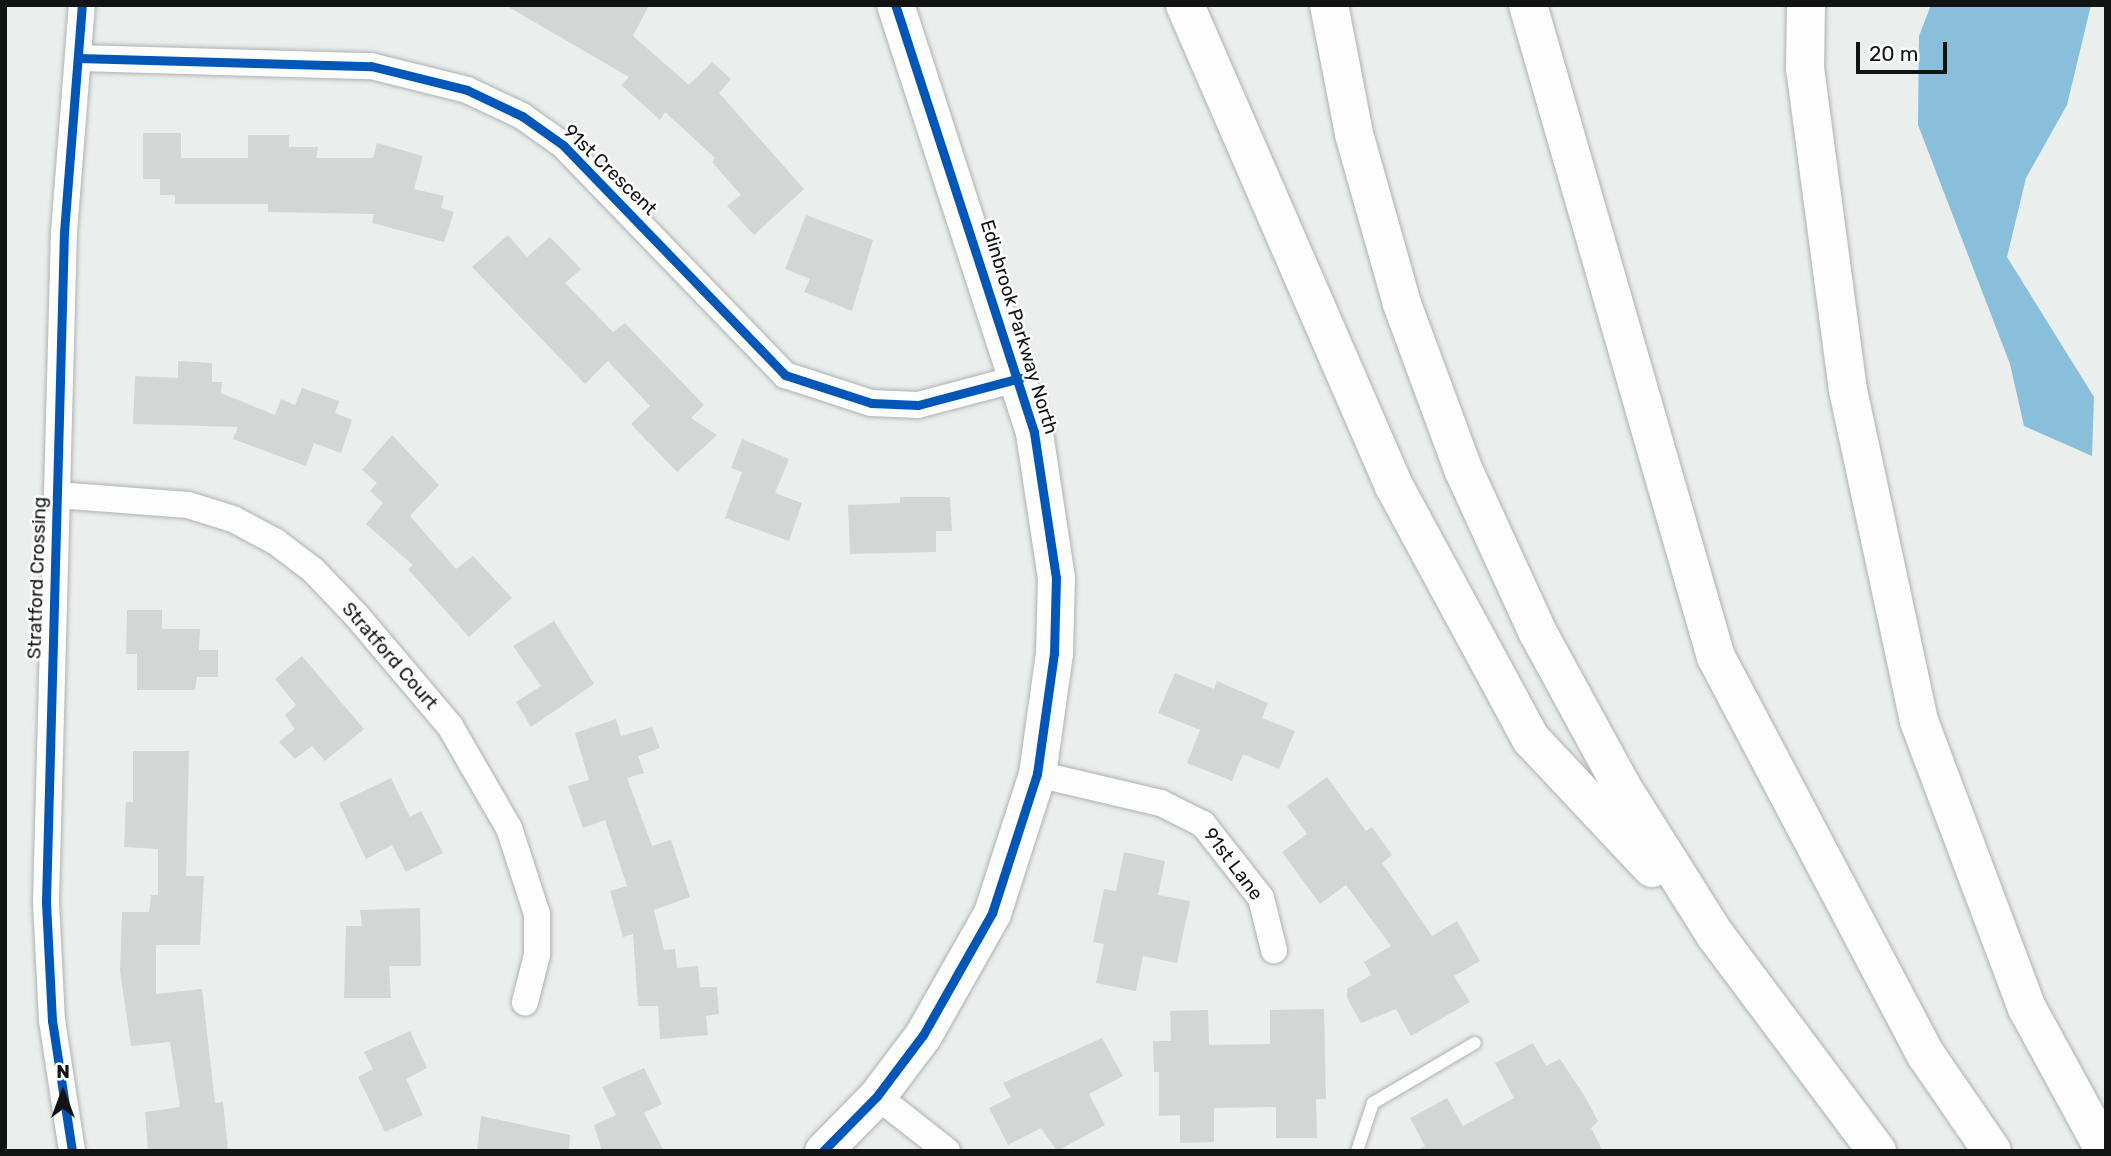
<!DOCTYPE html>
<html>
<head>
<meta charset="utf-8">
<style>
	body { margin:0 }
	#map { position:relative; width:2111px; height:1156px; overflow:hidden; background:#eaefed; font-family:Rubik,sans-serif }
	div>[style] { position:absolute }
	.water>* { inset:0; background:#89bfdb }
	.building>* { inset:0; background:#d3d6d4 }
	.roads { filter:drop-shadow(0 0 2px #aeb2b0) drop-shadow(0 0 2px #aeb2b0) }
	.lane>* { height:12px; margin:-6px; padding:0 6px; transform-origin:6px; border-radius:6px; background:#fcfdfc }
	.street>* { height:26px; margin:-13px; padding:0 13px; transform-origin:13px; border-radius:13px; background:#fcfdfc }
	.secondary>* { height:37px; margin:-18.5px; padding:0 18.5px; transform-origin:18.5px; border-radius:18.5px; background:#fcfdfc }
	.highway>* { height:38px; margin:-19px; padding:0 19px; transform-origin:19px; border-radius:19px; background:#fcfdfc }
	.cycleway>* { height:9px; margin:-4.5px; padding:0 4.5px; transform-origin:4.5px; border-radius:4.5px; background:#0057b8 }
	span { translate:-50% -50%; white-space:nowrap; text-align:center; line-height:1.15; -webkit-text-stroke:5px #fff; paint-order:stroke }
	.street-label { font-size:19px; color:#111413 }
	.frame { position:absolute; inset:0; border:7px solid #111413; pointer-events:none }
	.north { position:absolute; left:28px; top:1058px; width:70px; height:70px; -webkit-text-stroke:5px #fff; paint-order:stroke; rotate:0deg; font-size:19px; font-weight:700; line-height:28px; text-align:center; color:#111413 }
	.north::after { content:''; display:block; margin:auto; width:24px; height:32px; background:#111413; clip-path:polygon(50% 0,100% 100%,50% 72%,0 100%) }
	.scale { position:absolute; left:1856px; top:42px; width:91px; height:32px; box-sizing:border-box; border:4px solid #111413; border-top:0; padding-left:9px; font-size:21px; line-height:24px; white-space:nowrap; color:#111413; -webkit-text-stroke:5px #fff; paint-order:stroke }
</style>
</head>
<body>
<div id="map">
	<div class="water">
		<div style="clip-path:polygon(1931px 5px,2091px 5px,2067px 105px,2026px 178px,2007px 257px,2094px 397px,2092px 456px,2024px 426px,2010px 364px,1918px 125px,1919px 36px)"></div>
	</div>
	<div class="building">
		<div style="clip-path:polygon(505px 5px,649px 5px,633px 36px,689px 85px,712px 62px,731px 79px,719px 93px,804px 189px,754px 235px,727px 206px,741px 195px,712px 162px,715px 158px,665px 112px,660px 120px,621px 85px,629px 77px)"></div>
		<div style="clip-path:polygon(143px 133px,181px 133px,181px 158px,248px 158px,248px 135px,289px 135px,289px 147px,318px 147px,316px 158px,373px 158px,377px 143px,423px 156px,414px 189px,444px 196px,441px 208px,454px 212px,444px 242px,372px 223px,374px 214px,268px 212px,268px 204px,175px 204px,175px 195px,160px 195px,160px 179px,143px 179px)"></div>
		<div style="clip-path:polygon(806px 215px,873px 240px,852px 311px,804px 292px,810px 279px,785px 269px)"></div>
		<div style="clip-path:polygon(508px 235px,527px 257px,550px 237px,581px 269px,565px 283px,613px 332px,625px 323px,704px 405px,691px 418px,717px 435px,677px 472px,631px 424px,650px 406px,608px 361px,585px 384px,472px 267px)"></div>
		<div style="clip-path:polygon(178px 361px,212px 363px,212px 382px,222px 382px,221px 393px,275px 415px,281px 399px,295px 405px,302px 388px,339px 401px,335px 413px,352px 420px,341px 453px,314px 443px,306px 466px,233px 439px,238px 427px,133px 424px,135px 376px,178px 378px)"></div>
		<div style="clip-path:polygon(392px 435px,439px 485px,410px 516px,456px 569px,473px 556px,512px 598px,469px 637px,408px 569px,413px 565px,366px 524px,383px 503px,370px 491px,377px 483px,362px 470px)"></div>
		<div style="clip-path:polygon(742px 439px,789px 459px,775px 493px,802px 503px,789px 541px,725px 518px,742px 472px,731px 468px)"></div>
		<div style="clip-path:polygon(900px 497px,950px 497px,952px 531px,936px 531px,936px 552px,850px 554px,848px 505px,900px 503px)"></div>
		<div style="clip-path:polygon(127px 610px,162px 610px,162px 629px,200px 629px,199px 650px,218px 650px,218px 677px,197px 677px,195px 690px,137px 690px,137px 654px,126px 654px)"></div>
		<div style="clip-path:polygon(554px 621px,594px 684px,531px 727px,516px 702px,541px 686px,513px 646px)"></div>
		<div style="clip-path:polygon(302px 656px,364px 729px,325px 761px,312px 746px,295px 759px,279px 742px,295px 729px,285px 715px,296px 705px,275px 679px)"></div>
		<div style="clip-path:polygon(1175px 673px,1214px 689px,1217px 681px,1268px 703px,1262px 718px,1295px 731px,1279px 769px,1243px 754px,1232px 781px,1187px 763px,1200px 730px,1158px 713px)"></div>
		<div style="clip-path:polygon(616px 719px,621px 736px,652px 727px,660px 748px,638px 756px,644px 773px,627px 778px,652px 846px,671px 840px,690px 897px,654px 910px,664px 950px,675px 949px,677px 968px,698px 966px,700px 987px,717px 987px,719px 1014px,706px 1016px,708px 1035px,660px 1039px,658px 1006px,638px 1006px,633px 934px,623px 937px,610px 891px,627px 886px,605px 820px,583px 828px,568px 786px,589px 780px,575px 733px)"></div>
		<div style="clip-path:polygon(133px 751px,189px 751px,186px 876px,204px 876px,200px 945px,156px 945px,156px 994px,202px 989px,215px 1103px,223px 1102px,228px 1151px,148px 1151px,145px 1112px,180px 1107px,170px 1042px,131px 1046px,120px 971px,122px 912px,149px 912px,151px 895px,158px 895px,158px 849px,124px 847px,126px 802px,133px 802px)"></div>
		<div style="clip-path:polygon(1327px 777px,1366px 831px,1372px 827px,1392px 855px,1382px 863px,1432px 936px,1457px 921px,1480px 961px,1454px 976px,1470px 1002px,1411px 1036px,1396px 1009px,1361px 1023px,1347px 998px,1347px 989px,1371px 975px,1364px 962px,1391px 946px,1346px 885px,1320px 904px,1282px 852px,1307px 834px,1287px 806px)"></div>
		<div style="clip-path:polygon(391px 778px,410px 817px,421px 811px,443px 853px,406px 872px,392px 845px,366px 859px,339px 803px)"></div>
		<div style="clip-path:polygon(1124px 852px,1165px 861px,1158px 895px,1190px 901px,1177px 963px,1143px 956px,1136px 991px,1096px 983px,1104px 944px,1093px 942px,1104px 889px,1116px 891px)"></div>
		<div style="clip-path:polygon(420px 908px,421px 966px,389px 966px,391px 998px,344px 998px,346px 926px,362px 926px,360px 910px)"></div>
		<div style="clip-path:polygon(1324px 1009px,1326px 1099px,1316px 1099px,1317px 1138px,1276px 1138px,1276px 1107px,1214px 1108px,1214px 1142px,1180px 1143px,1180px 1115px,1159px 1116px,1159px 1072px,1154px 1072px,1153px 1041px,1171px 1041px,1170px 1011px,1208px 1010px,1209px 1045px,1270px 1044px,1270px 1010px)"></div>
		<div style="clip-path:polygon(410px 1031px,427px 1068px,406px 1079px,423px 1115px,385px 1132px,358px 1077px,373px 1069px,364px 1052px)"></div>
		<div style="clip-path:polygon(1102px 1038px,1123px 1076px,1089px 1094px,1105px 1125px,1057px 1151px,1041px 1128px,1008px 1145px,989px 1108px,1011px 1097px,1003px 1083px)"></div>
		<div style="clip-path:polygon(1533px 1043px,1546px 1066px,1560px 1059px,1584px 1095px,1598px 1121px,1591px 1128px,1603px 1151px,1416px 1151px,1425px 1146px,1410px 1118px,1447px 1098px,1463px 1126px,1514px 1098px,1495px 1063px)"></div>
		<div style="clip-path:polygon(644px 1068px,662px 1104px,644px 1113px,664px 1151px,602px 1151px,594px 1125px,616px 1115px,602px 1087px)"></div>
		<div style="clip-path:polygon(481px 1116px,570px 1135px,569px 1151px,477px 1151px)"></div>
	</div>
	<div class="roads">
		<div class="lane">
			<div style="left:1357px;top:1151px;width:51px;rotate:-71.6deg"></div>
			<div style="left:1373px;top:1103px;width:118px;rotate:-30.5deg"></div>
		</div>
		<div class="street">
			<div style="left:78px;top:58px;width:293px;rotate:1.6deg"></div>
			<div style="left:371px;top:66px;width:99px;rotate:14deg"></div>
			<div style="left:467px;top:90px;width:61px;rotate:25.3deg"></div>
			<div style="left:522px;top:116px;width:50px;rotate:35.3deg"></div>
			<div style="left:563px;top:145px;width:320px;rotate:46deg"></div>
			<div style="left:785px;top:375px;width:90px;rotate:18deg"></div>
			<div style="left:871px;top:403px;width:47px;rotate:2.4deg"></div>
			<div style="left:918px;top:405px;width:106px;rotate:-14.8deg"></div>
			<div style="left:57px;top:495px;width:131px;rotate:4.4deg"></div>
			<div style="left:188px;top:505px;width:47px;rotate:17.3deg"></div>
			<div style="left:233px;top:519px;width:49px;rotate:28.1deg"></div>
			<div style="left:276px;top:542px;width:46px;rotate:37.1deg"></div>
			<div style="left:313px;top:570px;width:64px;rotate:46.3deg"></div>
			<div style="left:357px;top:616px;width:144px;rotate:49.8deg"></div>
			<div style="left:450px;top:726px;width:118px;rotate:60deg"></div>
			<div style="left:509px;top:828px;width:90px;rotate:72deg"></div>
			<div style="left:537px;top:914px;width:41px;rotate:90deg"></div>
			<div style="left:537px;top:955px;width:49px;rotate:104.3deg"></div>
			<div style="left:1037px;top:774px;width:127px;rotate:13.2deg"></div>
			<div style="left:1161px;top:803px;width:47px;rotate:26.6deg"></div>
			<div style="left:1203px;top:824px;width:94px;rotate:51.9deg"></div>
			<div style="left:1261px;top:898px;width:54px;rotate:76deg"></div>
			<div style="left:877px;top:1096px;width:89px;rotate:38.2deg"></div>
			<div style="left:72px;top:1151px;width:132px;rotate:-98.7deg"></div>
			<div style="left:52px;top:1021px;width:120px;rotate:-92.9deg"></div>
			<div style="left:46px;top:901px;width:669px;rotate:-88.46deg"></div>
			<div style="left:64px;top:232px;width:228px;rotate:-85.5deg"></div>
		</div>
		<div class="secondary">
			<div style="left:823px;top:1151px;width:77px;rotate:-45.5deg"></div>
			<div style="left:877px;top:1096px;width:76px;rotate:-53deg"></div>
			<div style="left:923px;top:1035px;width:140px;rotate:-60.5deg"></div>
			<div style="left:992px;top:913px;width:146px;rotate:-72.1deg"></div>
			<div style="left:1037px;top:774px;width:122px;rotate:-82deg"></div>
			<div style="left:1054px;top:653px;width:75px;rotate:-88.5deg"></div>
			<div style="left:1056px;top:578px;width:148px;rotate:-98.6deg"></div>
			<div style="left:1034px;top:432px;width:449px;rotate:-108deg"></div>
		</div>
		<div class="highway">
			<div style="left:1185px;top:5px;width:524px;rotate:66.51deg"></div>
			<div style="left:1394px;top:486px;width:288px;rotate:61.6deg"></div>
			<div style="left:1531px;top:739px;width:177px;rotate:46.8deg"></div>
			<div style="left:1329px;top:5px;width:131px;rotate:79deg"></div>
			<div style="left:1354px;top:134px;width:177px;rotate:74.2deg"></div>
			<div style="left:1402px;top:304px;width:176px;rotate:69.7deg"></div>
			<div style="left:1463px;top:469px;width:178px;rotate:65.4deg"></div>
			<div style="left:1537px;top:631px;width:178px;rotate:61.4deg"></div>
			<div style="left:1622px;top:787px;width:176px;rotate:57.8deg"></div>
			<div style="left:1716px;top:936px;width:269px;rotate:53.2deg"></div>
			<div style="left:1528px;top:5px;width:679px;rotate:73.92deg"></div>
			<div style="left:1716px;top:657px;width:450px;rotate:62.2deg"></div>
			<div style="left:1926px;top:1055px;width:116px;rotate:55.5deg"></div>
			<div style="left:1806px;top:5px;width:63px;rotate:90.9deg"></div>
			<div style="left:1805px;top:68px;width:325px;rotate:82.4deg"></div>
			<div style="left:1848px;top:390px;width:339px;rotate:77.9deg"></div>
			<div style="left:1919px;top:721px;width:307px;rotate:69.4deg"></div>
			<div style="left:2027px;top:1008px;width:163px;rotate:61.4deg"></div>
		</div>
	</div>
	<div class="cycleway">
		<div style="left:78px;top:58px;width:293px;rotate:1.6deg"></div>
		<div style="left:371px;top:66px;width:99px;rotate:14deg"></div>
		<div style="left:467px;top:90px;width:61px;rotate:25.3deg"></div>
		<div style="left:522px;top:116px;width:50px;rotate:35.3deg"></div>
		<div style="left:563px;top:145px;width:320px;rotate:46deg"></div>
		<div style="left:785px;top:375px;width:90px;rotate:18deg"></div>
		<div style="left:871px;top:403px;width:47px;rotate:2.4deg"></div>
		<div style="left:918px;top:405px;width:106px;rotate:-14.8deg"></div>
		<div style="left:72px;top:1151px;width:132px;rotate:-98.7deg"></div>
		<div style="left:52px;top:1021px;width:120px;rotate:-92.9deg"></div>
		<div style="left:46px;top:901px;width:669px;rotate:-88.46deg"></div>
		<div style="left:64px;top:232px;width:228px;rotate:-85.5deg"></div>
		<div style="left:823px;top:1151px;width:77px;rotate:-45.5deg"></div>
		<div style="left:877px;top:1096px;width:76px;rotate:-53deg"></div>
		<div style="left:923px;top:1035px;width:140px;rotate:-60.5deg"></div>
		<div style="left:992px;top:913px;width:146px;rotate:-72.1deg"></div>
		<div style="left:1037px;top:774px;width:122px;rotate:-82deg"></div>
		<div style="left:1054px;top:653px;width:75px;rotate:-88.5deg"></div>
		<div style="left:1056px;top:578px;width:148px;rotate:-98.6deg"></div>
		<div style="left:1034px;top:432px;width:449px;rotate:-108deg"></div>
	</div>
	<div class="street-label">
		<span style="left:610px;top:170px;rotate:44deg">91st Crescent</span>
		<span style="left:1019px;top:327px;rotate:73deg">Edinbrook Parkway North</span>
		<span style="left:37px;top:578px;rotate:-88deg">Stratford Crossing</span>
		<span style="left:390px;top:656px;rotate:49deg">Stratford Court</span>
		<span style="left:1233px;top:864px;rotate:53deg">91st Lane</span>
	</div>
	<div class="frame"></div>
	<div class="north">N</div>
	<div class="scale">20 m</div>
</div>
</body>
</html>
